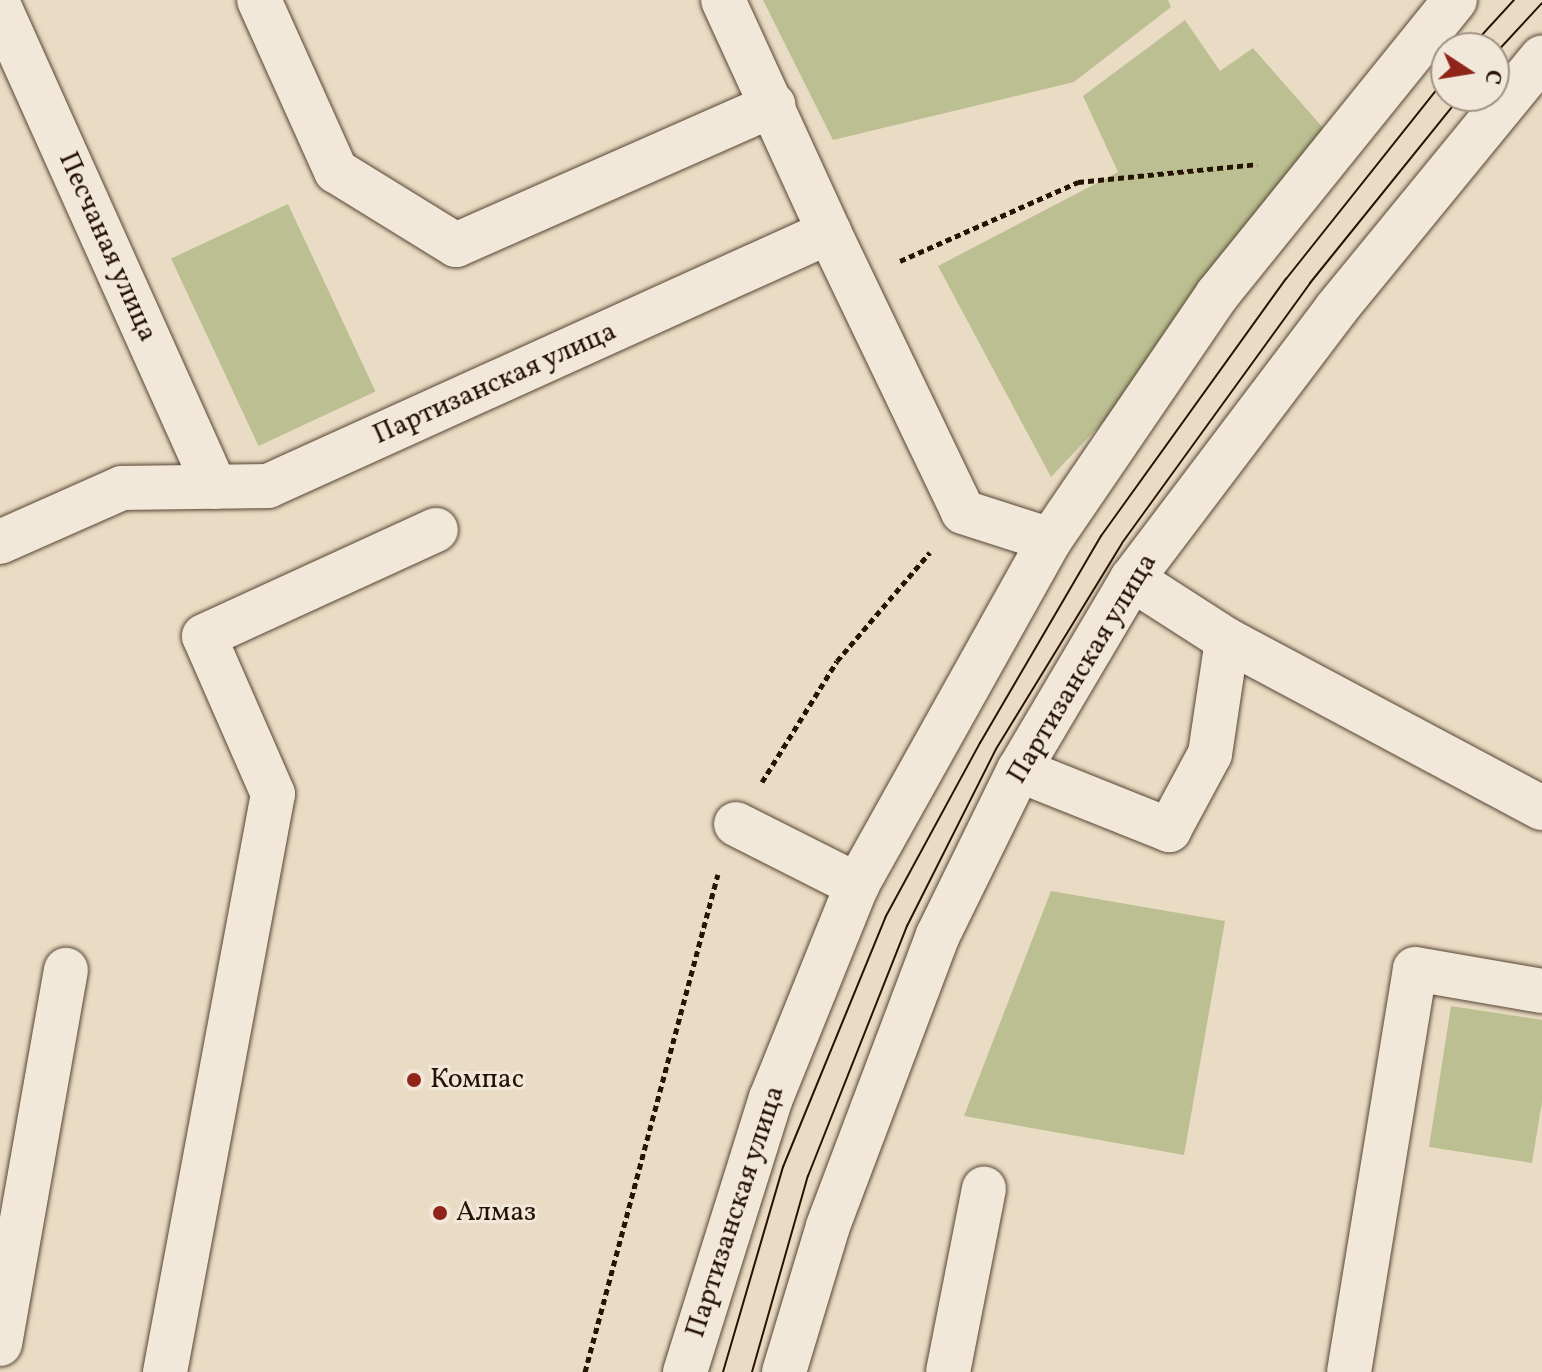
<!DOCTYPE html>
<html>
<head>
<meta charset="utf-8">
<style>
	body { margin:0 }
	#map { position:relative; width:1542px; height:1372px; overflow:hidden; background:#eadcc4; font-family:Vollkorn,serif }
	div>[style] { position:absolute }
	.green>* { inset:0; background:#bbbf91; transform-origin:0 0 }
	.path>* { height:5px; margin-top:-2.5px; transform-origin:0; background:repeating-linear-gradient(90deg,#271304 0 6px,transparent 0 10px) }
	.roads { filter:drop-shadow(0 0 2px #584534) drop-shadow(0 0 2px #584534) }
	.minor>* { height:44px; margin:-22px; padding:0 22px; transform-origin:22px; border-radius:22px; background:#f1e8d9 }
	.tram>* { height:2px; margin:-1px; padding:0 1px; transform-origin:1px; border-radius:1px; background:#271304 }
	.dots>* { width:22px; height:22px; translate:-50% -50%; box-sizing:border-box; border:4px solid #f1e8d9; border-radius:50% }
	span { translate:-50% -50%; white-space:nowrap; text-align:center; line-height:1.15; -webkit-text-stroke:6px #f1e8d9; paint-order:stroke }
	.street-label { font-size:28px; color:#271304 }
	.poi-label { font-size:28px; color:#271304 }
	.left { translate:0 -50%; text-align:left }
	.north { position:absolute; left:1430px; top:32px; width:80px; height:80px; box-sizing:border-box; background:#f1e8d9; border:2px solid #a09384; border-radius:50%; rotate:102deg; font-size:22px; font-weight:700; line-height:32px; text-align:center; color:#271304 }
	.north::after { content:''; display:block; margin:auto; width:28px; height:36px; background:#8f2418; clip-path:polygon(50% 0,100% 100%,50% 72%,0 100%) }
</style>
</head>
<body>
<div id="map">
	<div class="green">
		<div style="clip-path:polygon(763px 0,1168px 0,1171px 7px,1074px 82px,833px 140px)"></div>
		<div style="clip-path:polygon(1185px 20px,1220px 71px,1253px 48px,1324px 129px,1185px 335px,1051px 477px,938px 266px,1118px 172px,1083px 96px)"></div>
		<div style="left:288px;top:204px;width:207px;height:129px;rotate:65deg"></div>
		<div style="clip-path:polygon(1051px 891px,1225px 921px,1184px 1155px,964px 1116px)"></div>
		<div style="clip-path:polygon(1451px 1006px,1542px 1020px,1542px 1102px,1532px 1163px,1429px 1147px)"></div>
	</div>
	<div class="path">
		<div style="left:900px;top:261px;width:195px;rotate:-23.9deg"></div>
		<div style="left:1078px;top:182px;width:180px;rotate:-5.7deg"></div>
		<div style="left:762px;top:782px;width:142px;rotate:-58.2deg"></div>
		<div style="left:837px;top:661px;width:143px;rotate:-49.5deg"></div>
		<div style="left:585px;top:1372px;width:515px;rotate:-75.05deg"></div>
	</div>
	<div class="roads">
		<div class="minor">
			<div style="left:259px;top:0;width:188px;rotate:65.8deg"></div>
			<div style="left:336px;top:171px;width:141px;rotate:31.7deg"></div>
			<div style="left:456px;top:245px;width:347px;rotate:-23.8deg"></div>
			<div style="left:723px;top:0;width:255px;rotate:65.4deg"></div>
			<div style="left:0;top:8px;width:525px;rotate:65.83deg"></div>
			<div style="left:0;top:542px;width:133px;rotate:-23.9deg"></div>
			<div style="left:122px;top:488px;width:146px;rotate:-0.8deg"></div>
			<div style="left:268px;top:486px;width:616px;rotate:-24.36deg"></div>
			<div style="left:829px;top:232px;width:310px;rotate:64.4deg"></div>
			<div style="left:963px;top:512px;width:91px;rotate:17.8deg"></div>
			<div style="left:1132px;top:579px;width:113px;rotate:32.7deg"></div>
			<div style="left:1227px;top:640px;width:357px;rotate:28.1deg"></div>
			<div style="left:1019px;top:770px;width:162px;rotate:21.8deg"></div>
			<div style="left:1169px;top:830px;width:86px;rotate:-61.7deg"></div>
			<div style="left:1210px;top:754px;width:115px;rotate:-81.5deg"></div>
			<div style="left:736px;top:824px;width:136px;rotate:26.8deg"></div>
			<div style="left:0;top:1344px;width:380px;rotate:-80deg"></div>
			<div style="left:165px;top:1372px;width:588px;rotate:-79.42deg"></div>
			<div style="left:273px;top:794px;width:172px;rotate:-113.6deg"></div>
			<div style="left:204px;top:636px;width:255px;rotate:-24.6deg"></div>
			<div style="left:685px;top:1372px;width:287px;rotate:-72.6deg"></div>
			<div style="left:771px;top:1098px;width:230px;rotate:-68deg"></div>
			<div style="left:857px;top:885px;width:395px;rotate:-60.8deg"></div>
			<div style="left:1050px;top:540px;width:297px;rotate:-55.7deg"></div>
			<div style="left:1217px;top:295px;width:379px;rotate:-51.1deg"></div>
			<div style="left:784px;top:1372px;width:152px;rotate:-73.2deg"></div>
			<div style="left:828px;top:1226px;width:311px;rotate:-69.3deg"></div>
			<div style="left:938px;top:935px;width:184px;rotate:-63.9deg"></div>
			<div style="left:1019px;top:770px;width:222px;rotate:-59.4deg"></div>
			<div style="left:1132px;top:579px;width:338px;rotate:-52.9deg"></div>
			<div style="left:1336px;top:309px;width:325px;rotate:-50.7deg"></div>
			<div style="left:948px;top:1372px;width:187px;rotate:-78.9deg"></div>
			<div style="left:1349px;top:1372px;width:408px;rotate:-80.7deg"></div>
			<div style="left:1415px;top:969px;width:129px;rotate:9.8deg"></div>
		</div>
	</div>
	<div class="tram">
		<div style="left:1470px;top:48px;width:65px;rotate:-47.5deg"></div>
		<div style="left:1494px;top:55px;width:71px;rotate:-47.3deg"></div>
		<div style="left:723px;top:1372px;width:214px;rotate:-73.7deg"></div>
		<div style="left:783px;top:1167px;width:271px;rotate:-67.7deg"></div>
		<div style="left:886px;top:916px;width:197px;rotate:-61.5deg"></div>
		<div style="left:980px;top:743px;width:240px;rotate:-59.7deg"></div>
		<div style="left:1101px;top:536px;width:317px;rotate:-54.3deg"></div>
		<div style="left:1286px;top:279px;width:257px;rotate:-51.5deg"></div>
		<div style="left:752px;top:1372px;width:204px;rotate:-74.1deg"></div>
		<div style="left:808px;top:1176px;width:269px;rotate:-68.4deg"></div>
		<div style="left:907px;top:926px;width:198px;rotate:-63.3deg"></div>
		<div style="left:996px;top:749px;width:241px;rotate:-58.5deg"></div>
		<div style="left:1122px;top:543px;width:321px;rotate:-54.1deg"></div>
		<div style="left:1310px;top:283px;width:240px;rotate:-51.1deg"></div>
	</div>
	<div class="dots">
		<div style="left:414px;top:1080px;background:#8f2418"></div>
		<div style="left:440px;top:1213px;background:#8f2418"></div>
	</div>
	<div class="street-label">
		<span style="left:107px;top:247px;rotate:66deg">Песчаная улица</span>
		<span style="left:495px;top:384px;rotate:-24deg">Партизанская улица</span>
		<span style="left:1083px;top:669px;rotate:-59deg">Партизанская улица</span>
		<span style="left:736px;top:1212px;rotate:-72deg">Партизанская улица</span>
	</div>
	<div class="poi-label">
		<span class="left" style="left:430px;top:1080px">Компас</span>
		<span class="left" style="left:456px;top:1213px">Алмаз</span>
	</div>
	<div class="north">С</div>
</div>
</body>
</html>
